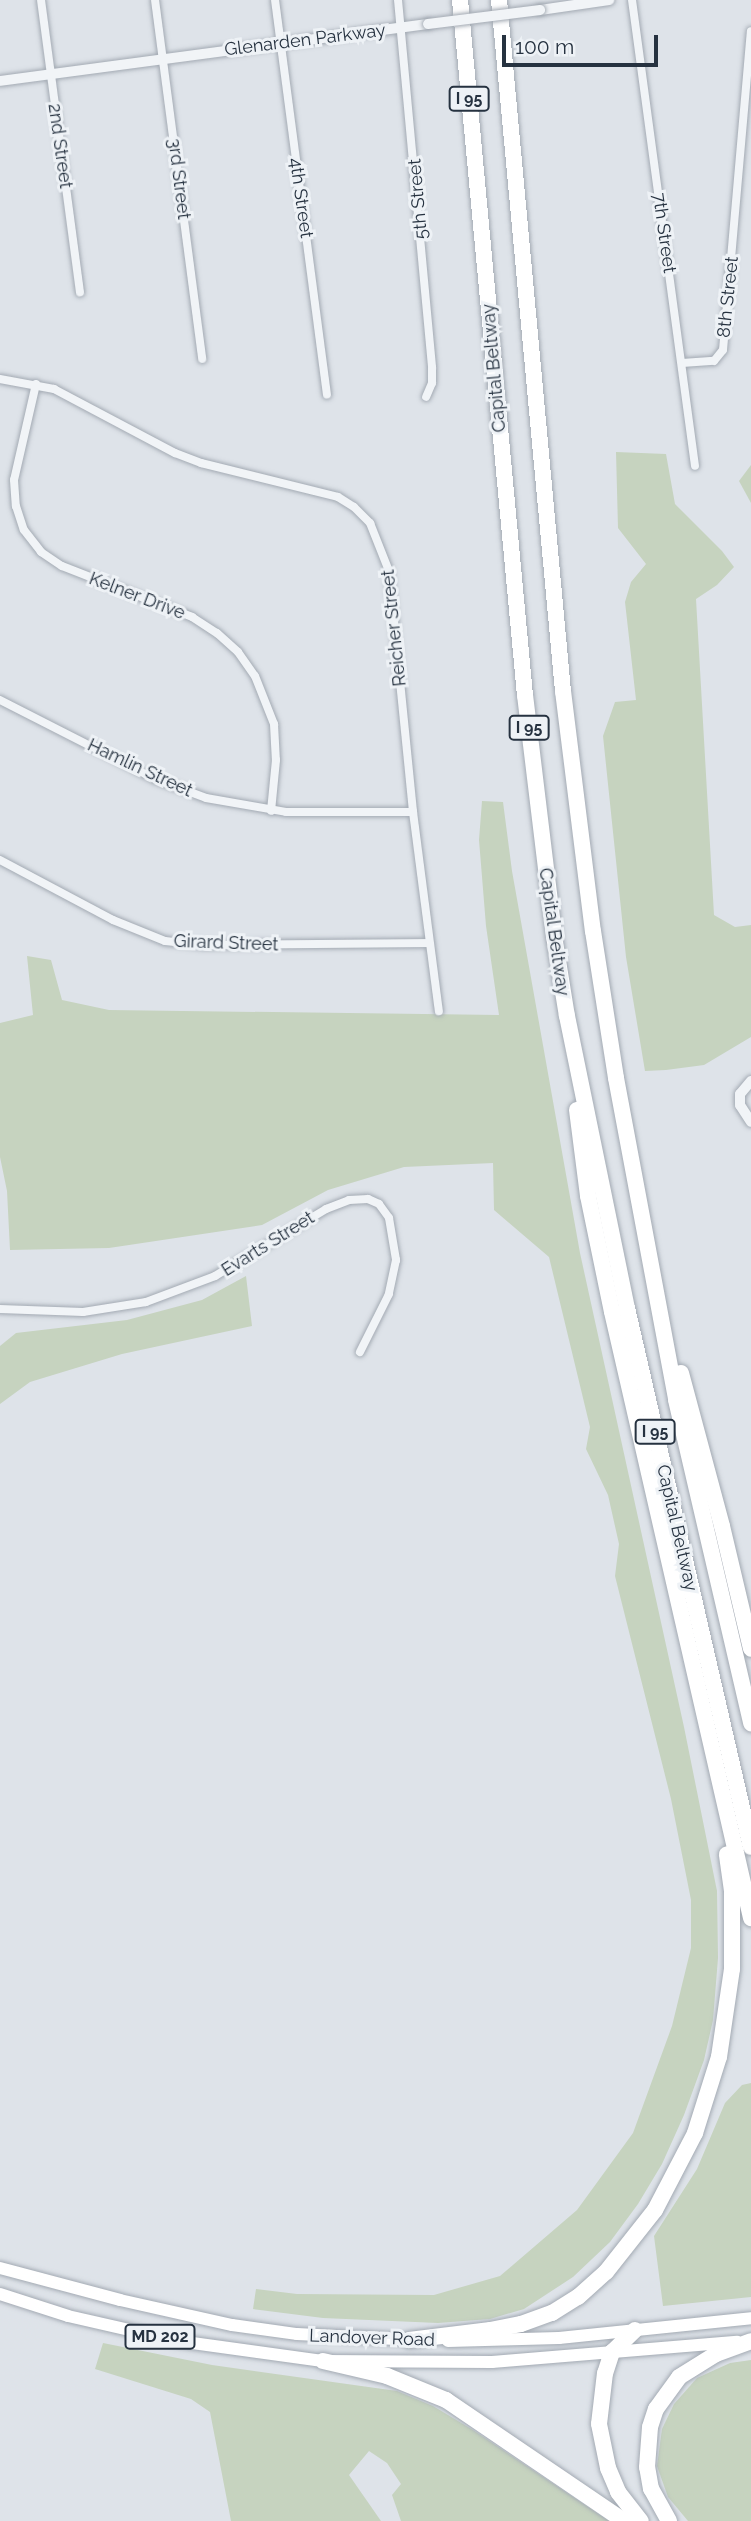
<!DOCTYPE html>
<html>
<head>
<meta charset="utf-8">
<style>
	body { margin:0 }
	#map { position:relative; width:751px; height:2521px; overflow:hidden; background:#dee3e9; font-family:Raleway,sans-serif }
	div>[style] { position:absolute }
	.green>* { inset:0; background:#c6d3bf }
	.roads { filter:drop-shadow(0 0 2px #a3aab3) drop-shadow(0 0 2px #a3aab3) }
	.minor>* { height:8px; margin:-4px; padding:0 4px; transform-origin:4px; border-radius:4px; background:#f1f4f7 }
	.tertiary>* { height:10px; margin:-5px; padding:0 5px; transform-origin:5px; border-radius:5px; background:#f1f4f7 }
	.primary>* { height:12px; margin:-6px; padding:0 6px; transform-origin:6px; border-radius:6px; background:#fff }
	.motorway>* { height:16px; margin:-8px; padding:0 8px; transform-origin:8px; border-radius:8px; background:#fff }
	.bridges { filter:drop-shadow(0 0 2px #a3aab3) drop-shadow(0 0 2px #a3aab3) }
	.tertiary-bridge>* { height:10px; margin:-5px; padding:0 5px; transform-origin:5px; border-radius:5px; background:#f1f4f7 }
	span { translate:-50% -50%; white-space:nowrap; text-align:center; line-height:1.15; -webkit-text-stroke:6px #eef2f6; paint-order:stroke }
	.shield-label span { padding:2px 5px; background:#eef2f6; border:2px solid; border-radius:5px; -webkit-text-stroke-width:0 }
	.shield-label { font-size:16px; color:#263240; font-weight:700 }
	.street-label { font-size:18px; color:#263240 }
	.scale { position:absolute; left:502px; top:35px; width:156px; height:32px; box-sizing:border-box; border:4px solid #263240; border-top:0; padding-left:9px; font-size:21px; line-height:24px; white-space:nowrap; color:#263240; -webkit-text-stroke:5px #eef2f6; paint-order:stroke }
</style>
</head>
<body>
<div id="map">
	<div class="green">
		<div style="clip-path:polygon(616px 452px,666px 454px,675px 504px,722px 551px,734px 567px,717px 585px,696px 599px,714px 915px,735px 927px,751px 925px,751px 1037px,704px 1065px,666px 1070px,645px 1071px,626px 957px,603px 736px,615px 702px,636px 700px,625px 602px,631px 582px,646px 564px,618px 528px)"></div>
		<div style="clip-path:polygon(751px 465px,751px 503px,739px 481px)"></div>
		<div style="clip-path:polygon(482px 801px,503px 802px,512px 871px,580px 1253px,684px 1727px,717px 1891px,718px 1958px,713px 2020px,704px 2060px,684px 2115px,662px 2164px,638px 2204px,610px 2242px,573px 2277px,524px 2309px,490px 2319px,438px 2323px,323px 2318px,253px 2309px,256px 2289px,297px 2294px,434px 2295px,500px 2276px,577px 2210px,633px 2133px,672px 2026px,691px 1948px,691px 1900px,671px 1799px,615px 1576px,619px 1544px,608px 1495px,586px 1449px,590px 1427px,549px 1257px,494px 1210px,493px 1163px,404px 1167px,328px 1190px,262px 1225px,109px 1248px,10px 1250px,7px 1191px,0 1157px,0 1023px,33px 1015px,27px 956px,51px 960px,62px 1000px,109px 1010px,499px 1015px,486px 926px,479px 840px)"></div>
		<div style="clip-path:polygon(246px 1276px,252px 1326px,122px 1354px,30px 1382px,0 1404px,0 1346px,16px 1333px,127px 1320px,202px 1300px)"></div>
		<div style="clip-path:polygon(751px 2083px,751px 2297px,663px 2306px,654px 2236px,697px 2169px,725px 2103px,742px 2085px)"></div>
		<div style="clip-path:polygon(103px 2343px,212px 2365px,397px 2391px,433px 2406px,473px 2430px,609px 2521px,401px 2521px,392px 2495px,401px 2484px,387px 2463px,369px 2451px,349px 2475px,381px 2521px,231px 2521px,210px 2412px,191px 2399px,95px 2369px)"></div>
		<div style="clip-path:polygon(751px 2360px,751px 2521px,688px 2521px,668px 2497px,657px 2466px,662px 2429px,674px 2404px,697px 2378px,730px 2363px)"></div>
	</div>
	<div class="roads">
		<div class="minor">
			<div style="left:41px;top:0;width:295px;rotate:82.4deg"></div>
			<div style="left:155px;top:0;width:362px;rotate:82.5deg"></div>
			<div style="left:275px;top:0;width:398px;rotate:82.5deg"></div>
			<div style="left:398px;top:0;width:370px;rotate:84.7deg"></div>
			<div style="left:432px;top:368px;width:15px;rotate:90deg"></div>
			<div style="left:432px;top:383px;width:15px;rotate:113deg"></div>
			<div style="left:632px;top:0;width:470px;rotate:82.3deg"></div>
			<div style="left:682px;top:363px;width:32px;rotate:-4deg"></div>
			<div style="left:714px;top:361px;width:14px;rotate:-51deg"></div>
			<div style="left:723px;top:350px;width:320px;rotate:-85deg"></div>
			<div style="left:0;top:379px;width:55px;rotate:10.5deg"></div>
			<div style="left:54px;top:389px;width:137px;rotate:27.9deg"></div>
			<div style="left:175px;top:453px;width:28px;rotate:21deg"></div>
			<div style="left:201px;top:463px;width:141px;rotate:13.9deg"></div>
			<div style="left:338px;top:497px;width:19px;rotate:32deg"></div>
			<div style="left:354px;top:507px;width:23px;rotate:45deg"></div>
			<div style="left:370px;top:523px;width:52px;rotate:68.4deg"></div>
			<div style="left:389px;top:571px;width:242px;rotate:84.3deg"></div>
			<div style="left:413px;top:812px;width:201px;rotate:82.6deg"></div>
			<div style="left:36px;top:384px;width:98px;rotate:102.9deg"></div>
			<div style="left:14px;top:480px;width:26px;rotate:86deg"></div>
			<div style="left:16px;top:506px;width:25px;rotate:72deg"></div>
			<div style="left:24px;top:530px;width:28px;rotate:52deg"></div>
			<div style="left:41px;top:552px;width:25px;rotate:34deg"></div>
			<div style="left:62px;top:566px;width:140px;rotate:21.4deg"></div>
			<div style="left:192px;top:617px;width:30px;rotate:33deg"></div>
			<div style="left:217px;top:633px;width:28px;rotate:42deg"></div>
			<div style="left:238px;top:652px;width:29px;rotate:55deg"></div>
			<div style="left:255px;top:676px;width:52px;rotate:68.4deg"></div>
			<div style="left:274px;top:724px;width:36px;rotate:87deg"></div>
			<div style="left:276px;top:760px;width:51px;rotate:95.6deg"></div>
			<div style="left:0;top:700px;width:174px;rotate:27deg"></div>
			<div style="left:155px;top:779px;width:54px;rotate:20.4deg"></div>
			<div style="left:206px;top:798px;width:81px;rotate:9.9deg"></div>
			<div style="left:286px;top:812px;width:127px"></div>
			<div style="left:0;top:860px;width:128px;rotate:28deg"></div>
			<div style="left:113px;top:920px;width:56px;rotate:22deg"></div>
			<div style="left:165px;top:941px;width:39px;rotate:6deg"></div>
			<div style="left:204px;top:945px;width:225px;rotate:-0.5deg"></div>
			<div style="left:0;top:1309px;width:83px;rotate:2.1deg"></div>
			<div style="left:83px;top:1312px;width:64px;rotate:-9deg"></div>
			<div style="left:146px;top:1302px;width:74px;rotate:-20.6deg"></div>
			<div style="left:215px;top:1276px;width:130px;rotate:-31.1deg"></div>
			<div style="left:326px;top:1209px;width:25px;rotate:-21deg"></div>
			<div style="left:349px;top:1200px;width:19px;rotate:-3deg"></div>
			<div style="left:368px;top:1199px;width:12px;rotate:24deg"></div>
			<div style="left:379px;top:1204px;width:17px;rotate:54deg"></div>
			<div style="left:389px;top:1218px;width:43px;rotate:80.5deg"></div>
			<div style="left:396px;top:1260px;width:35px;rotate:102deg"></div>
			<div style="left:389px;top:1294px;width:65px;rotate:116.6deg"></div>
		</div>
		<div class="tertiary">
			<div style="left:540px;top:10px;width:70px;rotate:-8.2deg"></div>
			<div style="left:0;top:81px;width:432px;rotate:-7.6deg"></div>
			<div style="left:751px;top:1081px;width:17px;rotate:130deg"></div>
			<div style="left:740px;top:1094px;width:11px;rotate:90deg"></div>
			<div style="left:740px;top:1105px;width:20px;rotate:57deg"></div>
		</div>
		<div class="primary">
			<div style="left:0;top:2268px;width:124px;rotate:14.9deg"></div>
			<div style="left:120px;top:2300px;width:115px;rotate:12.6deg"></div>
			<div style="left:232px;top:2325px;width:66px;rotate:7.9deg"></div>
			<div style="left:297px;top:2334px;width:119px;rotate:2.9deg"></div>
			<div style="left:0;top:2294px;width:71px;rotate:17.9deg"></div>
			<div style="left:68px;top:2316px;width:113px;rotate:12.8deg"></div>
			<div style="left:178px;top:2341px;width:146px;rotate:7.9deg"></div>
			<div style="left:323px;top:2361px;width:169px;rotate:0.3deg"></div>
			<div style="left:492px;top:2362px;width:246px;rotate:-4.7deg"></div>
			<div style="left:448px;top:2341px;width:111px;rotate:-1.5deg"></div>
			<div style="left:559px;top:2338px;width:193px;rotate:-5.9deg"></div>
		</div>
		<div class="motorway">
			<div style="left:460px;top:0;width:698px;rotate:84.66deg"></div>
			<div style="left:525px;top:695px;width:243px;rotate:83.1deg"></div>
			<div style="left:554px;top:936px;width:81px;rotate:80.8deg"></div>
			<div style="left:567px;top:1016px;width:298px;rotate:78.4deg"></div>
			<div style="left:627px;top:1308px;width:553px;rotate:77.04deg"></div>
			<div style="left:499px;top:0;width:694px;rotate:84.71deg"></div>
			<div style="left:563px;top:691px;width:242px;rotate:82.9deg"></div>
			<div style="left:593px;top:931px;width:149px;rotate:81.1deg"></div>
			<div style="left:616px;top:1078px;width:328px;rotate:79.4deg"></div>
			<div style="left:676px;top:1400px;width:332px;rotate:76.9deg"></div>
			<div style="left:577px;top:1110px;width:87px;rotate:82.7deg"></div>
			<div style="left:588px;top:1196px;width:118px;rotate:78.3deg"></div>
			<div style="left:612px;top:1312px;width:622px;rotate:77.08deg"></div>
			<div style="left:681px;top:1373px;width:158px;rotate:75deg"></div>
			<div style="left:722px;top:1526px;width:126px;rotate:76.7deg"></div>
			<div style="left:635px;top:2330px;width:32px;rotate:136deg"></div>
			<div style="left:612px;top:2352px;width:22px;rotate:108deg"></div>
			<div style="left:605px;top:2373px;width:51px;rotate:96.7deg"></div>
			<div style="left:599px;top:2424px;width:45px;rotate:78.4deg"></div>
			<div style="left:608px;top:2468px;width:26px;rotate:67deg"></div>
			<div style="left:618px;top:2492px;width:37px;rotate:52deg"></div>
			<div style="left:409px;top:2340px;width:82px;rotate:-7deg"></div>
			<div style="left:490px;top:2330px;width:32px;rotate:-11deg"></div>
			<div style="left:521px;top:2324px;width:33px;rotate:-20deg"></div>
			<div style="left:552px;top:2313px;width:31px;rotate:-32deg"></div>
			<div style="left:578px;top:2297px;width:38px;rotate:-42deg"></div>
			<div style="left:606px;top:2272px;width:79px;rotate:-51.7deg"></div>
			<div style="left:655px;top:2210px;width:87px;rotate:-62.5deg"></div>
			<div style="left:695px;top:2133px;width:80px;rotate:-72.5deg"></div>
			<div style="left:719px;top:2057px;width:89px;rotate:-81.6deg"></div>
			<div style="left:732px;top:1969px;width:78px;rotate:-90deg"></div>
			<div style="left:732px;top:1891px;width:37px;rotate:-98deg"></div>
			<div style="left:323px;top:2361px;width:66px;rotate:13.2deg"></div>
			<div style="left:387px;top:2376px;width:64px;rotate:22.1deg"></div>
			<div style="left:446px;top:2400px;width:215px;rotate:34.2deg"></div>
			<div style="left:669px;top:2521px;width:37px;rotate:-119deg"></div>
			<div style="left:651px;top:2489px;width:22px;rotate:-100deg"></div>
			<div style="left:647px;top:2467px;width:40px;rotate:-85.7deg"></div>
			<div style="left:650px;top:2427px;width:19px;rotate:-72deg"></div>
			<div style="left:656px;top:2409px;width:39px;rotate:-54deg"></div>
			<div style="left:679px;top:2377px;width:44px;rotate:-31.9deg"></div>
			<div style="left:716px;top:2354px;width:37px;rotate:-20deg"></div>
		</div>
	</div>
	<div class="bridges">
		<div class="tertiary-bridge">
			<div style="left:428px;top:24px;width:113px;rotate:-7.1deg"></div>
		</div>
	</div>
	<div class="shield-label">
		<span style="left:469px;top:99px">I 95</span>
		<span style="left:529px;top:728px">I 95</span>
		<span style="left:655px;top:1432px">I 95</span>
		<span style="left:160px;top:2337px">MD 202</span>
	</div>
	<div class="street-label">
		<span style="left:305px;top:40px;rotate:-7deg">Glenarden Parkway</span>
		<span style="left:60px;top:146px;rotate:82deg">2nd Street</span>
		<span style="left:179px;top:179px;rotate:83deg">3rd Street</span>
		<span style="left:301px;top:198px;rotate:82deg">4th Street</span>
		<span style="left:418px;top:199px;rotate:-95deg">5th Street</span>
		<span style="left:664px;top:233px;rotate:82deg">7th Street</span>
		<span style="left:728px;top:297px;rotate:-84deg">8th Street</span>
		<span style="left:494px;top:368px;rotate:-95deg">Capital Beltway</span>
		<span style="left:137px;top:596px;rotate:21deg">Kelner Drive</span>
		<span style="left:394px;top:628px;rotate:-96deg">Reicher Street</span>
		<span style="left:140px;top:768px;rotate:25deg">Hamlin Street</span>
		<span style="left:554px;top:932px;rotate:82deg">Capital Beltway</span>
		<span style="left:226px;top:943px;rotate:2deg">Girard Street</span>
		<span style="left:268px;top:1244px;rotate:-32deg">Evarts Street</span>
		<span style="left:677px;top:1528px;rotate:77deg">Capital Beltway</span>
		<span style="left:372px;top:2338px;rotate:2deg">Landover Road</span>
	</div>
	<div class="scale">100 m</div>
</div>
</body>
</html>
